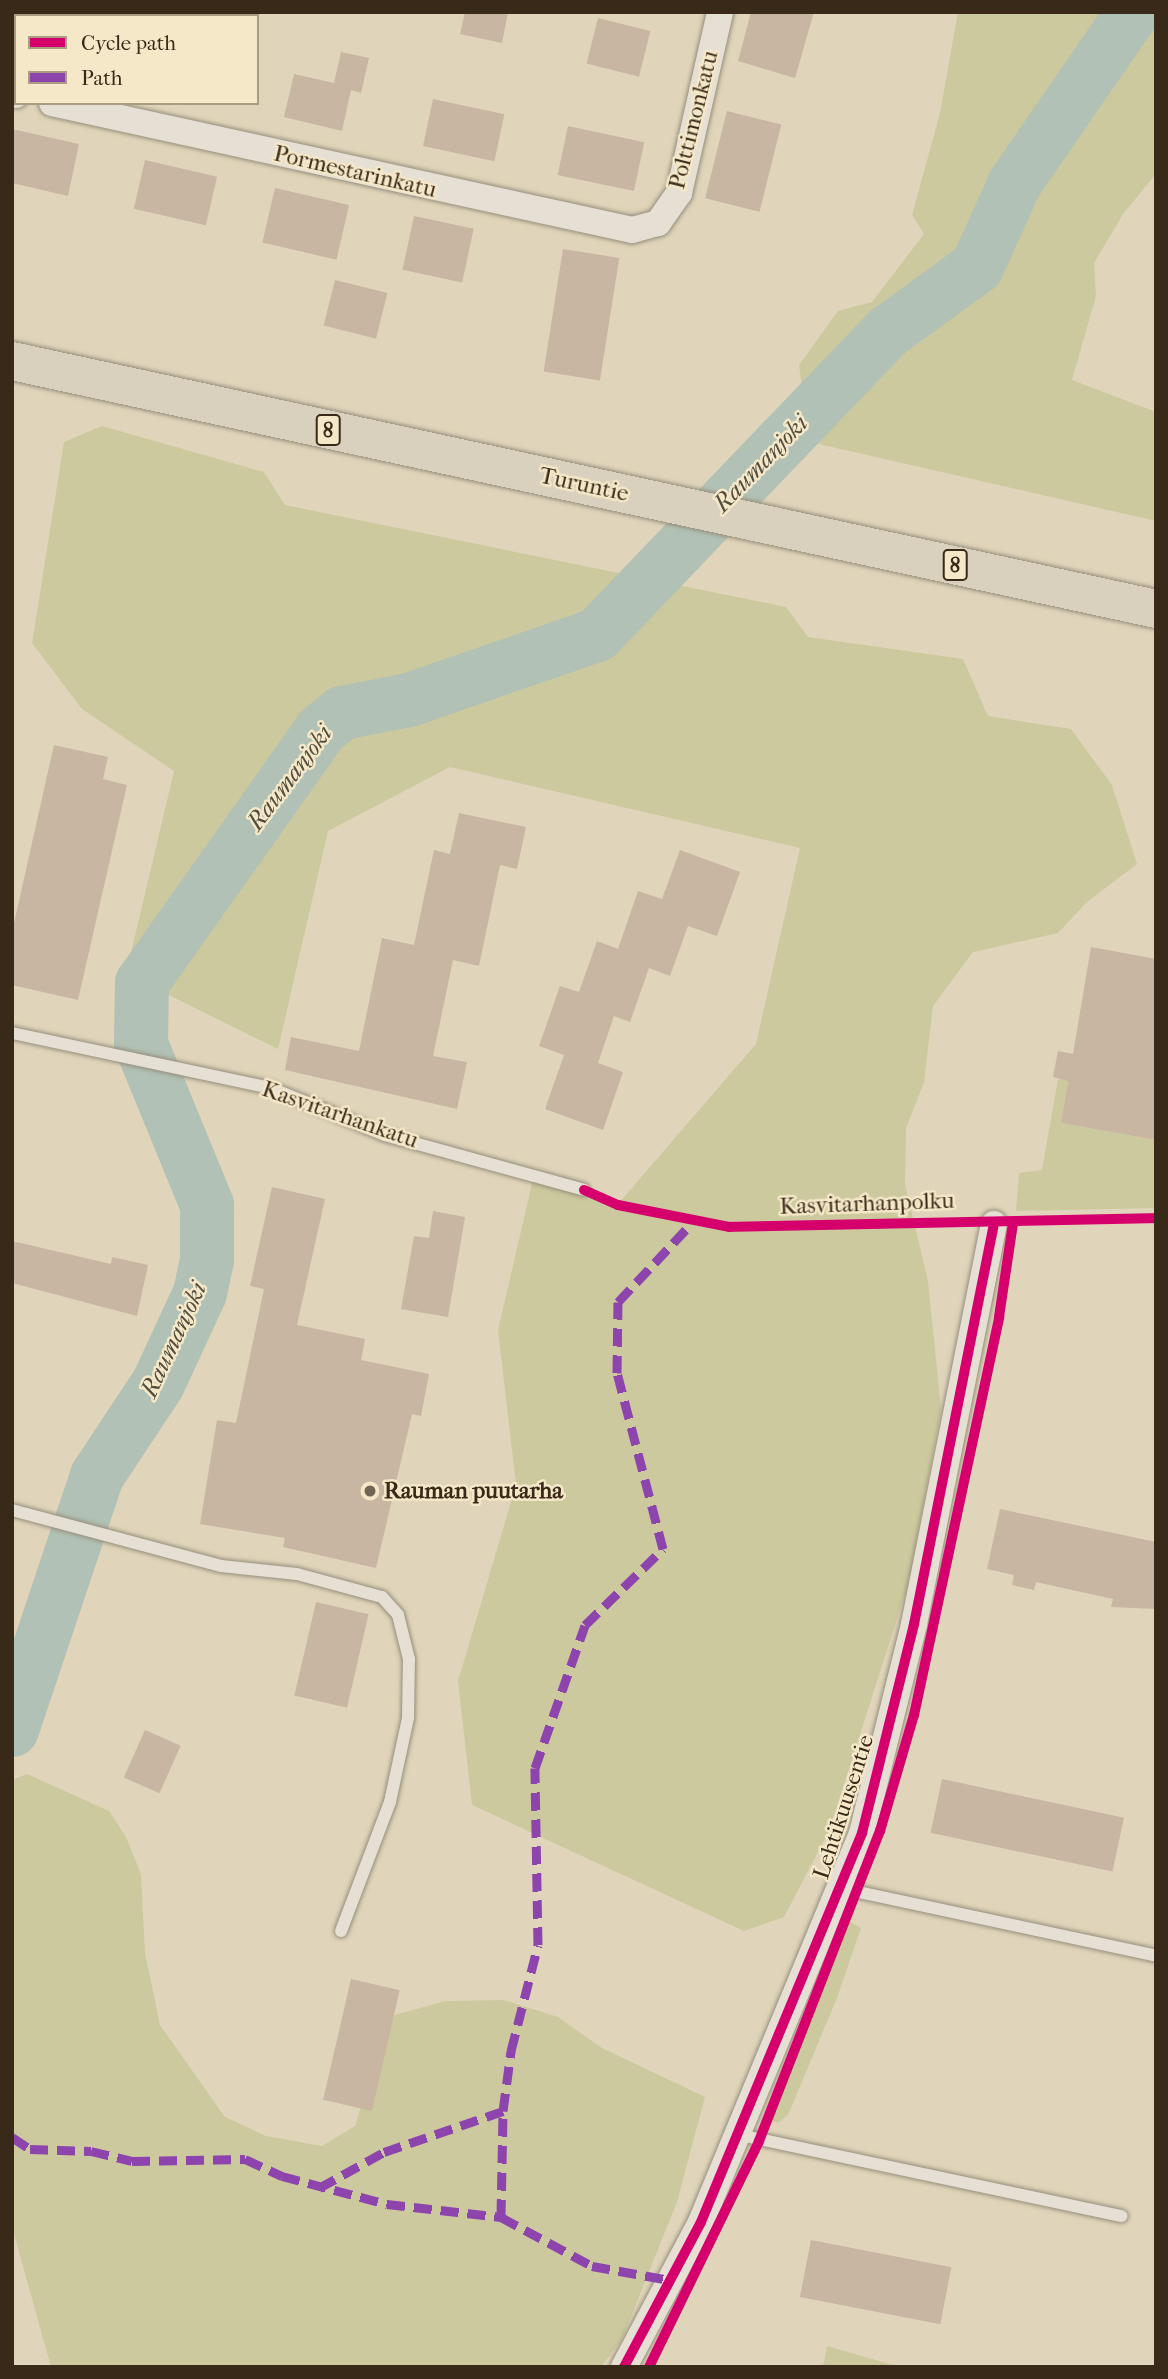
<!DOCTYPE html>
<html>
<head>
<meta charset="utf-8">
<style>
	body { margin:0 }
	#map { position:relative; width:1168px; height:2379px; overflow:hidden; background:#e0d5ba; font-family:"IM FELL French Canon",serif }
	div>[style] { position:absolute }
	.green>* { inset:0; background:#ccc99e }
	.river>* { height:54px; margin:-27px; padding:0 27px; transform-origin:27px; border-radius:27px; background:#b1c1b5 }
	.building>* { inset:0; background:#c8b5a2; transform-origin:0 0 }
	.roads { filter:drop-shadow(0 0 2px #968e7c) drop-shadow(0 0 2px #968e7c) }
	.service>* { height:12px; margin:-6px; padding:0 6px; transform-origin:6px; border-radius:6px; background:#e5e0d3 }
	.minor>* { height:26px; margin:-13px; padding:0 13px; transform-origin:13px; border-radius:13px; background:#e5e0d3 }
	.trunk>* { height:38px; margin:-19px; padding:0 19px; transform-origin:19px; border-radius:19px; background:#d9d1be }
	.quiet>* { height:9px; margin-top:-4.5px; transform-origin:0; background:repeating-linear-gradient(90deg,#8e44ad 0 18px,transparent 0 27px) }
	.cycleway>* { height:10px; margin:-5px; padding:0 5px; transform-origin:5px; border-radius:5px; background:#d6006c }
	.dots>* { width:19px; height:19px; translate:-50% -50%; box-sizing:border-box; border:4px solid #f5e8c8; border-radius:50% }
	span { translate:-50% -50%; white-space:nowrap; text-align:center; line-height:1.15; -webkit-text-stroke:5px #f5e8c8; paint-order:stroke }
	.shield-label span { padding:2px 5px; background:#f5e8c8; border:2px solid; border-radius:5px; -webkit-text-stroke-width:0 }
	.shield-label { font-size:21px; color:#392918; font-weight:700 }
	.street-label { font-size:23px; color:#392918 }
	.poi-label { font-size:23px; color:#392918; font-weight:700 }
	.left { translate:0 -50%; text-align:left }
	.water-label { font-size:24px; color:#524d3f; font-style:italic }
	.frame { position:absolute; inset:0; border:14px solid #392918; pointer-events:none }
	.legend { position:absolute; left:14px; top:14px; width:245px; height:91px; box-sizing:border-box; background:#f5e8c8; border:2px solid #aa9c82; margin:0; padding:9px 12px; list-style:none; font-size:21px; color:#392918 }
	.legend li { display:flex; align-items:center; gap:14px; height:35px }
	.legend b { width:35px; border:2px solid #aa9c82 }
</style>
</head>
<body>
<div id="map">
	<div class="green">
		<div style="clip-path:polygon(958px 12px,1107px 12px,1023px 138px,960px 259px,875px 324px,803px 394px,799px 365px,838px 311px,872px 302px,924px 234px,912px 215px,940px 113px)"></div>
		<div style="clip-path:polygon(1156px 22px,1156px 174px,1123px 214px,1094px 263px,1096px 296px,1072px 380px,1156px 412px,1156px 521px,810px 442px,927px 311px,991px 274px,1026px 184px,1107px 90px,1124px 37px)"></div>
		<div style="clip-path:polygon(102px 426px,264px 472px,285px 505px,786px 607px,808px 637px,963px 659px,988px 716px,1071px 729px,1112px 785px,1137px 864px,1087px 902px,1058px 933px,973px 952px,933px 1006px,924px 1083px,906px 1128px,905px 1184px,928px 1281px,941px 1409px,909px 1582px,829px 1831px,784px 1917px,744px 1931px,472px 1805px,458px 1681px,516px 1485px,498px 1330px,534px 1175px,618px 1204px,756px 1044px,800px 848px,450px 767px,328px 831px,278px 1049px,126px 974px,174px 771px,82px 709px,32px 643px,64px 442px)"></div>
		<div style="clip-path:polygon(1058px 1079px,1068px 1080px,1061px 1123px,1156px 1140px,1156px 1208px,1016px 1211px,1019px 1173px,1042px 1170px)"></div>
		<div style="clip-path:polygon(27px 1774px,109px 1811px,126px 1837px,141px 1874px,145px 1953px,160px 2025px,225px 2117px,266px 2136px,322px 2146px,355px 2126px,388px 2017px,445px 2001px,504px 2000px,558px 2017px,602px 2048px,705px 2097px,677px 2202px,622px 2339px,601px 2367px,51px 2367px,12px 2227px,12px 1780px)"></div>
		<div style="clip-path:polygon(847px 1920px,861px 1928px,837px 1998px,788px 2115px,778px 2123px,768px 2119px)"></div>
		<div style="clip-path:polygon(827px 2346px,900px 2367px,823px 2367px)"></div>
	</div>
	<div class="river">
		<div style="left:12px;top:1730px;width:268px;rotate:-71.5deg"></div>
		<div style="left:97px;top:1476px;width:110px;rotate:-56.5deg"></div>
		<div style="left:158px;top:1384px;width:100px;rotate:-65.2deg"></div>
		<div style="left:200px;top:1293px;width:33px;rotate:-78deg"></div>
		<div style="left:207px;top:1261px;width:56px;rotate:-90deg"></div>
		<div style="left:207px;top:1205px;width:174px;rotate:-112.3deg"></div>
		<div style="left:141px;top:1044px;width:61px;rotate:-89.1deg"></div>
		<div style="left:142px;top:983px;width:310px;rotate:-54.7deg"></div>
		<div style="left:321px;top:730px;width:27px;rotate:-39deg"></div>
		<div style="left:342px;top:713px;width:68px;rotate:-11deg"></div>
		<div style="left:409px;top:700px;width:199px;rotate:-19.1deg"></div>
		<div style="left:597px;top:635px;width:422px;rotate:-46.2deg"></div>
		<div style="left:889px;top:331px;width:109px;rotate:-36deg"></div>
		<div style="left:977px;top:267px;width:92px;rotate:-65.7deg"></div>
		<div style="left:1015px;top:183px;width:208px;rotate:-55.4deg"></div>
	</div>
	<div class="building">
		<div style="clip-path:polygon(465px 12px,508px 12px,502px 43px,460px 34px)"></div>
		<div style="clip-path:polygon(751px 12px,814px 12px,795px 78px,738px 61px)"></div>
		<div style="left:598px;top:18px;width:54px;height:47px;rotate:14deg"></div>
		<div style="clip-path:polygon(341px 52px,369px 58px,361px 93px,351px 90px,342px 131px,284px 117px,294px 74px,334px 83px)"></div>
		<div style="left:433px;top:99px;width:73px;height:48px;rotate:12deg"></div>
		<div style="left:727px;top:111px;width:56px;height:90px;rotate:14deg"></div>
		<div style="left:568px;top:126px;width:78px;height:50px;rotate:12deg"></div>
		<div style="clip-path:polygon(12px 129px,79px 144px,68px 196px,12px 183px)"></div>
		<div style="left:145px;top:160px;width:74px;height:50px;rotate:13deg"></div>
		<div style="left:275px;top:188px;width:76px;height:56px;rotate:13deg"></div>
		<div style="left:414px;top:216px;width:61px;height:55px;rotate:12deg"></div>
		<div style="left:563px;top:249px;width:57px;height:124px;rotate:9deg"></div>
		<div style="left:335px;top:280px;width:54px;height:47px;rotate:14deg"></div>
		<div style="clip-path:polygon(54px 745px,108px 757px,103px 779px,127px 785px,78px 1000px,12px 985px,12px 932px)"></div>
		<div style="clip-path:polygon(459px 813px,526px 827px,517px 869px,500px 865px,479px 966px,453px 960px,433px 1056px,467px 1062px,457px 1109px,285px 1070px,291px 1037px,359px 1051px,382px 938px,414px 945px,434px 850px,450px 854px)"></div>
		<div style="clip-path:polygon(680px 850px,740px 872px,717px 936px,688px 926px,670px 976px,649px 968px,630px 1022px,614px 1016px,598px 1063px,623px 1072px,603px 1130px,545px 1109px,564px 1055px,539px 1046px,560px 986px,579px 992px,597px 941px,618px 949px,638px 891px,662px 899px)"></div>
		<div style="clip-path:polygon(1091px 947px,1156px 959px,1156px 1140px,1061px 1123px,1068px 1081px,1053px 1077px,1058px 1051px,1073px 1054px)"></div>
		<div style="clip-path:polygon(272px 1187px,325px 1199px,297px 1325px,365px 1339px,361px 1360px,429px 1374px,421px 1416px,412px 1414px,376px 1568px,283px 1547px,285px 1538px,200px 1524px,217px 1420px,236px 1423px,264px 1289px,250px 1286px)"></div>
		<div style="clip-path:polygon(433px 1211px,465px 1217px,448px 1317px,401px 1309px,414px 1236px,429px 1238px)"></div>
		<div style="clip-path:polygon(12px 1241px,111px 1264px,112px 1257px,148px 1265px,137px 1316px,12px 1283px)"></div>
		<div style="clip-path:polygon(1000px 1509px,1156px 1542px,1156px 1609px,1111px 1607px,1113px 1599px,1036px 1582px,1034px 1590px,1012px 1585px,1014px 1575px,987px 1569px)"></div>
		<div style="left:316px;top:1602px;width:54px;height:96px;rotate:13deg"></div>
		<div style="left:145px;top:1730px;width:39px;height:52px;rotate:24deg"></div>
		<div style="left:942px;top:1779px;width:186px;height:55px;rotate:12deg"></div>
		<div style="left:351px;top:1979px;width:50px;height:124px;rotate:13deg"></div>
		<div style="left:811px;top:2240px;width:143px;height:58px;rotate:11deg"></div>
	</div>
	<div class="roads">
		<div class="service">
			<div style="left:12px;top:1033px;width:265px;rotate:12deg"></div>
			<div style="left:271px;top:1088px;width:123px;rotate:22.4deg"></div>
			<div style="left:385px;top:1135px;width:206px;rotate:15.4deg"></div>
			<div style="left:12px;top:1510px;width:216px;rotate:15deg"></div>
			<div style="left:221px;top:1566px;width:76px;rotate:6deg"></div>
			<div style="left:297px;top:1574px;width:88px;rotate:15.1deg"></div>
			<div style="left:382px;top:1597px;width:24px;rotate:48deg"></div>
			<div style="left:398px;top:1615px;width:45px;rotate:76deg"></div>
			<div style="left:409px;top:1659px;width:59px;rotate:91deg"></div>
			<div style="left:408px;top:1718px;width:86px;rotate:102.1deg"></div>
			<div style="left:390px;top:1802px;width:138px;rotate:110.8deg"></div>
			<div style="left:840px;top:1888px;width:323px;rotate:12.1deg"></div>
			<div style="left:740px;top:2135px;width:390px;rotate:12deg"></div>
		</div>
		<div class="minor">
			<div style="left:12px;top:94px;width:4px;rotate:14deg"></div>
			<div style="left:52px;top:103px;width:594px;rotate:12.35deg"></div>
			<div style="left:632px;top:230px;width:27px;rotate:-15deg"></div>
			<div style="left:658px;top:223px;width:37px;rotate:-55deg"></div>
			<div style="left:679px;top:193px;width:186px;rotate:-77.2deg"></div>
			<div style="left:624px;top:2367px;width:164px;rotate:-62deg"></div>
			<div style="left:701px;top:2222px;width:421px;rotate:-67.5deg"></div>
			<div style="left:862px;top:1833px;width:215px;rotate:-76deg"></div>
			<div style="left:914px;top:1624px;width:408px;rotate:-78.7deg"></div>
		</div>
		<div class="trunk">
			<div style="left:12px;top:361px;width:1171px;rotate:12.23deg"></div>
		</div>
	</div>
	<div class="quiet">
		<div style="left:12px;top:2137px;width:22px;rotate:34deg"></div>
		<div style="left:30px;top:2149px;width:61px;rotate:1.9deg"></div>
		<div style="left:91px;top:2151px;width:42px;rotate:13.7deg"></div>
		<div style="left:132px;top:2161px;width:113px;rotate:-1deg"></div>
		<div style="left:245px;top:2159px;width:41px;rotate:24.7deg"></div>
		<div style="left:282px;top:2176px;width:109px;rotate:14.9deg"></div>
		<div style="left:387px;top:2204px;width:115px;rotate:6.5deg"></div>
		<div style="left:501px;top:2217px;width:103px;rotate:28.3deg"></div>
		<div style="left:592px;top:2266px;width:79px;rotate:10.2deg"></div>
		<div style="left:319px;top:2188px;width:74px;rotate:-29deg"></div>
		<div style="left:384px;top:2152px;width:126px;rotate:-19deg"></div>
		<div style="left:503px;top:2111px;width:61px;rotate:-82.4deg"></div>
		<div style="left:511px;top:2051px;width:109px;rotate:-75.7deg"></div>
		<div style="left:538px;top:1945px;width:177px;rotate:-91deg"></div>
		<div style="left:535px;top:1768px;width:151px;rotate:-70.7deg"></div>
		<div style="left:585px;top:1625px;width:109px;rotate:-44.3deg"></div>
		<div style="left:663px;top:1549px;width:182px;rotate:-104.6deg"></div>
		<div style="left:617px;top:1373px;width:71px;rotate:-89.2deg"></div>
		<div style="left:618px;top:1302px;width:108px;rotate:-46.9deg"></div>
		<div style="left:501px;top:2217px;width:106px;rotate:-88.9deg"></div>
	</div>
	<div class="cycleway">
		<div style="left:584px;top:1190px;width:37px;rotate:24deg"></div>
		<div style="left:618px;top:1205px;width:113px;rotate:11.2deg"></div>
		<div style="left:729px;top:1227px;width:427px;rotate:-1.2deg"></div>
		<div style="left:624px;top:2367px;width:164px;rotate:-62deg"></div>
		<div style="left:701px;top:2222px;width:421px;rotate:-67.5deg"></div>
		<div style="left:862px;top:1833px;width:215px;rotate:-76deg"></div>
		<div style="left:914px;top:1624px;width:408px;rotate:-78.7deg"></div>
		<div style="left:649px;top:2367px;width:251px;rotate:-64deg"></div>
		<div style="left:759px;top:2141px;width:333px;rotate:-68.7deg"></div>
		<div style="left:880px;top:1831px;width:121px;rotate:-73.7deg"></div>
		<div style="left:914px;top:1715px;width:407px;rotate:-77.9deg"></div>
		<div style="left:999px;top:1317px;width:95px;rotate:-81.5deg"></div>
	</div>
	<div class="dots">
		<div style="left:370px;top:1491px;background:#736551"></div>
	</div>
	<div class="shield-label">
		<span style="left:328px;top:430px">8</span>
		<span style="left:955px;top:565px">8</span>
	</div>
	<div class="street-label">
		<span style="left:694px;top:120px;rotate:-76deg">Polttimonkatu</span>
		<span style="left:355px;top:172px;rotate:13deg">Pormestarinkatu</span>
		<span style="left:584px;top:485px;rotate:12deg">Turuntie</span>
		<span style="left:340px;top:1115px;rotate:19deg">Kasvitarhankatu</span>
		<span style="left:867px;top:1204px;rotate:-2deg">Kasvitarhanpolku</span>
		<span style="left:844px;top:1807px;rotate:-72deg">Lehtikuusentie</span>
	</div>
	<div class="poi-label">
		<span class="left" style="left:384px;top:1491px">Rauman puutarha</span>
	</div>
	<div class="water-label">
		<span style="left:761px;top:464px;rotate:-46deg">Raumanjoki</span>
		<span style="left:290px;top:778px;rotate:-53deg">Raumanjoki</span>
		<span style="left:174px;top:1340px;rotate:-65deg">Raumanjoki</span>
	</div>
	<div class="frame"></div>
	<ul class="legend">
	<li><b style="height:9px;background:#d6006c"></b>Cycle path</li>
	<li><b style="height:9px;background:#8e44ad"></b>Path</li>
	</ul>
</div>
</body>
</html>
